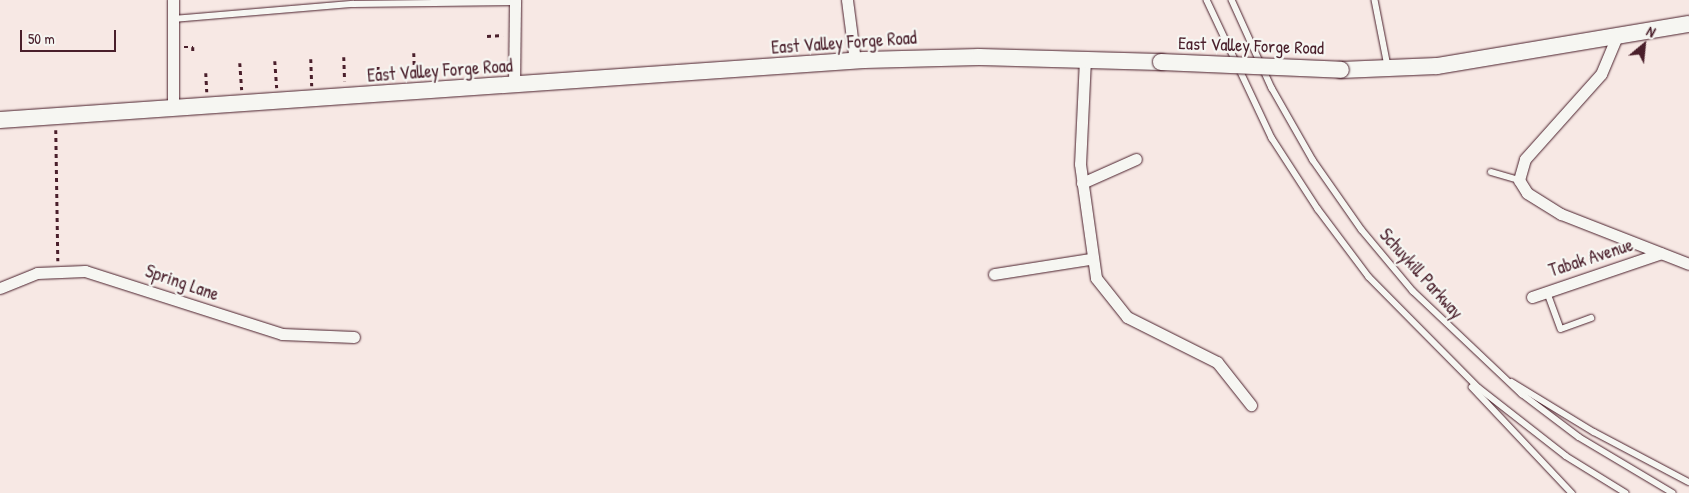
<!DOCTYPE html>
<html>
<head>
<meta charset="utf-8">
<style>
	body { margin:0 }
	#map { position:relative; width:1689px; height:493px; overflow:hidden; background:#f7e8e4; font-family:"Patrick Hand",sans-serif }
	div>[style] { position:absolute }
	.path>* { height:2.5px; margin-top:-1.25px; transform-origin:0; background:repeating-linear-gradient(90deg,#4a1f2b 0 4px,transparent 0 8px) }
	.roads { filter:drop-shadow(0 0 1px #4a1f2b) drop-shadow(0 0 1px #4a1f2b) }
	.service>* { height:5.5px; margin:-2.75px; padding:0 2.75px; transform-origin:2.75px; border-radius:2.75px; background:#f6f6f2 }
	.minor>* { height:11px; margin:-5.5px; padding:0 5.5px; transform-origin:5.5px; border-radius:5.5px; background:#f6f6f2 }
	.secondary>* { height:16px; margin:-8px; padding:0 8px; transform-origin:8px; border-radius:8px; background:#f6f6f2 }
	.bridges { filter:drop-shadow(0 0 1px #4a1f2b) drop-shadow(0 0 1px #4a1f2b) }
	.secondary-bridge>* { height:16px; margin:-8px; padding:0 8px; transform-origin:8px; border-radius:8px; background:#f6f6f2 }
	span { translate:-50% -50%; white-space:nowrap; text-align:center; line-height:1.15; -webkit-text-stroke:4.5px #f6f6f2; paint-order:stroke }
	.street-label { font-size:18px; color:#4a1f2b }
	.north { position:absolute; left:1619px; top:20px; width:50px; height:50px; -webkit-text-stroke:4px #f6f6f2; paint-order:stroke; rotate:28deg; font-size:14px; font-weight:700; line-height:20px; text-align:center; color:#4a1f2b }
	.north::after { content:''; display:block; margin:auto; width:18px; height:22px; background:#4a1f2b; clip-path:polygon(50% 0,100% 100%,50% 72%,0 100%) }
	.scale { position:absolute; left:20px; top:30px; width:96px; height:22px; box-sizing:border-box; border:2px solid #4a1f2b; border-top:0; padding-left:6px; font-size:15px; line-height:18px; white-space:nowrap; color:#4a1f2b; -webkit-text-stroke:4px #f6f6f2; paint-order:stroke }
</style>
</head>
<body>
<div id="map">
	<div class="path">
		<div style="left:487px;top:36px;width:16px;rotate:-4deg"></div>
		<div style="left:184px;top:47px;width:9px"></div>
		<div style="left:193px;top:47px;width:4px;rotate:90deg"></div>
		<div style="left:414px;top:53px;width:25px;rotate:88deg"></div>
		<div style="left:344px;top:57px;width:24px;rotate:88deg"></div>
		<div style="left:311px;top:59px;width:27px;rotate:88deg"></div>
		<div style="left:275px;top:61px;width:27px;rotate:86deg"></div>
		<div style="left:240px;top:63px;width:27px;rotate:86deg"></div>
		<div style="left:206px;top:73px;width:19px;rotate:87deg"></div>
		<div style="left:377px;top:79px;width:16px;rotate:-86deg"></div>
		<div style="left:56px;top:130px;width:131px;rotate:89.1deg"></div>
	</div>
	<div class="roads">
		<div class="service">
			<div style="left:1207px;top:0;width:153px;rotate:64.8deg"></div>
			<div style="left:1272px;top:138px;width:85px;rotate:57.1deg"></div>
			<div style="left:1318px;top:209px;width:85px;rotate:53.1deg"></div>
			<div style="left:1369px;top:277px;width:156px;rotate:45.3deg"></div>
			<div style="left:1479px;top:388px;width:110px;rotate:38deg"></div>
			<div style="left:1566px;top:456px;width:70px;rotate:31.7deg"></div>
			<div style="left:1232px;top:0;width:97px;rotate:65.6deg"></div>
			<div style="left:1272px;top:88px;width:83px;rotate:60.3deg"></div>
			<div style="left:1313px;top:160px;width:85px;rotate:55deg"></div>
			<div style="left:1362px;top:230px;width:80px;rotate:50.1deg"></div>
			<div style="left:1413px;top:291px;width:150px;rotate:43.4deg"></div>
			<div style="left:1522px;top:394px;width:71px;rotate:37deg"></div>
			<div style="left:1579px;top:437px;width:109px;rotate:30.8deg"></div>
			<div style="left:1375px;top:0;width:67px;rotate:78.9deg"></div>
			<div style="left:173px;top:19px;width:181px;rotate:-4.8deg"></div>
			<div style="left:353px;top:4px;width:162px;rotate:-0.7deg"></div>
			<div style="left:1491px;top:172px;width:29px;rotate:16deg"></div>
			<div style="left:1547px;top:291px;width:40px;rotate:69.8deg"></div>
			<div style="left:1561px;top:329px;width:32px;rotate:-20deg"></div>
			<div style="left:1512px;top:382px;width:96px;rotate:31.4deg"></div>
			<div style="left:1594px;top:432px;width:107px;rotate:27.8deg"></div>
			<div style="left:1472px;top:387px;width:146px;rotate:46.7deg"></div>
		</div>
		<div class="minor">
			<div style="left:847px;top:0;width:62px;rotate:82.5deg"></div>
			<div style="left:1617px;top:36px;width:41px;rotate:112.8deg"></div>
			<div style="left:1601px;top:74px;width:114px;rotate:131.8deg"></div>
			<div style="left:1525px;top:159px;width:22px;rotate:106deg"></div>
			<div style="left:1519px;top:180px;width:15px;rotate:58deg"></div>
			<div style="left:1527px;top:193px;width:40px;rotate:32deg"></div>
			<div style="left:1561px;top:214px;width:137px;rotate:21.3deg"></div>
			<div style="left:1085px;top:59px;width:105px;rotate:92.7deg"></div>
			<div style="left:1080px;top:164px;width:115px;rotate:82deg"></div>
			<div style="left:1096px;top:278px;width:50px;rotate:51.5deg"></div>
			<div style="left:1127px;top:317px;width:101px;rotate:26.6deg"></div>
			<div style="left:1217px;top:362px;width:55px;rotate:51.7deg"></div>
			<div style="left:514px;top:86px;width:86px;rotate:-89.3deg"></div>
			<div style="left:173px;top:109px;width:109px;rotate:-90deg"></div>
			<div style="left:1082px;top:183px;width:59px;rotate:-24deg"></div>
			<div style="left:994px;top:274px;width:97px;rotate:-8.9deg"></div>
			<div style="left:0;top:288px;width:40px;rotate:-22deg"></div>
			<div style="left:37px;top:273px;width:48px;rotate:-2.4deg"></div>
			<div style="left:85px;top:271px;width:207px;rotate:17.7deg"></div>
			<div style="left:282px;top:334px;width:72px;rotate:2.4deg"></div>
			<div style="left:1532px;top:297px;width:136px;rotate:-18.8deg"></div>
		</div>
		<div class="secondary">
			<div style="left:1341px;top:70px;width:96px;rotate:-2.4deg"></div>
			<div style="left:1437px;top:66px;width:255px;rotate:-9.5deg"></div>
			<div style="left:0;top:120px;width:866px;rotate:-3.97deg"></div>
			<div style="left:864px;top:60px;width:115px;rotate:-1.5deg"></div>
			<div style="left:979px;top:57px;width:182px;rotate:1.6deg"></div>
		</div>
	</div>
	<div class="bridges">
		<div class="secondary-bridge">
			<div style="left:1161px;top:62px;width:180px;rotate:2.5deg"></div>
		</div>
	</div>
	<div class="street-label">
		<span style="left:844px;top:43px;rotate:-4deg">East Valley Forge Road</span>
		<span style="left:1251px;top:46px;rotate:2deg">East Valley Forge Road</span>
		<span style="left:440px;top:71px;rotate:-4deg">East Valley Forge Road</span>
		<span style="left:1591px;top:258px;rotate:-18deg">Tabak Avenue</span>
		<span style="left:1421px;top:274px;rotate:48deg">Schuykill Parkway</span>
		<span style="left:182px;top:283px;rotate:19deg">Spring Lane</span>
	</div>
	<div class="north">N</div>
	<div class="scale">50 m</div>
</div>
</body>
</html>
